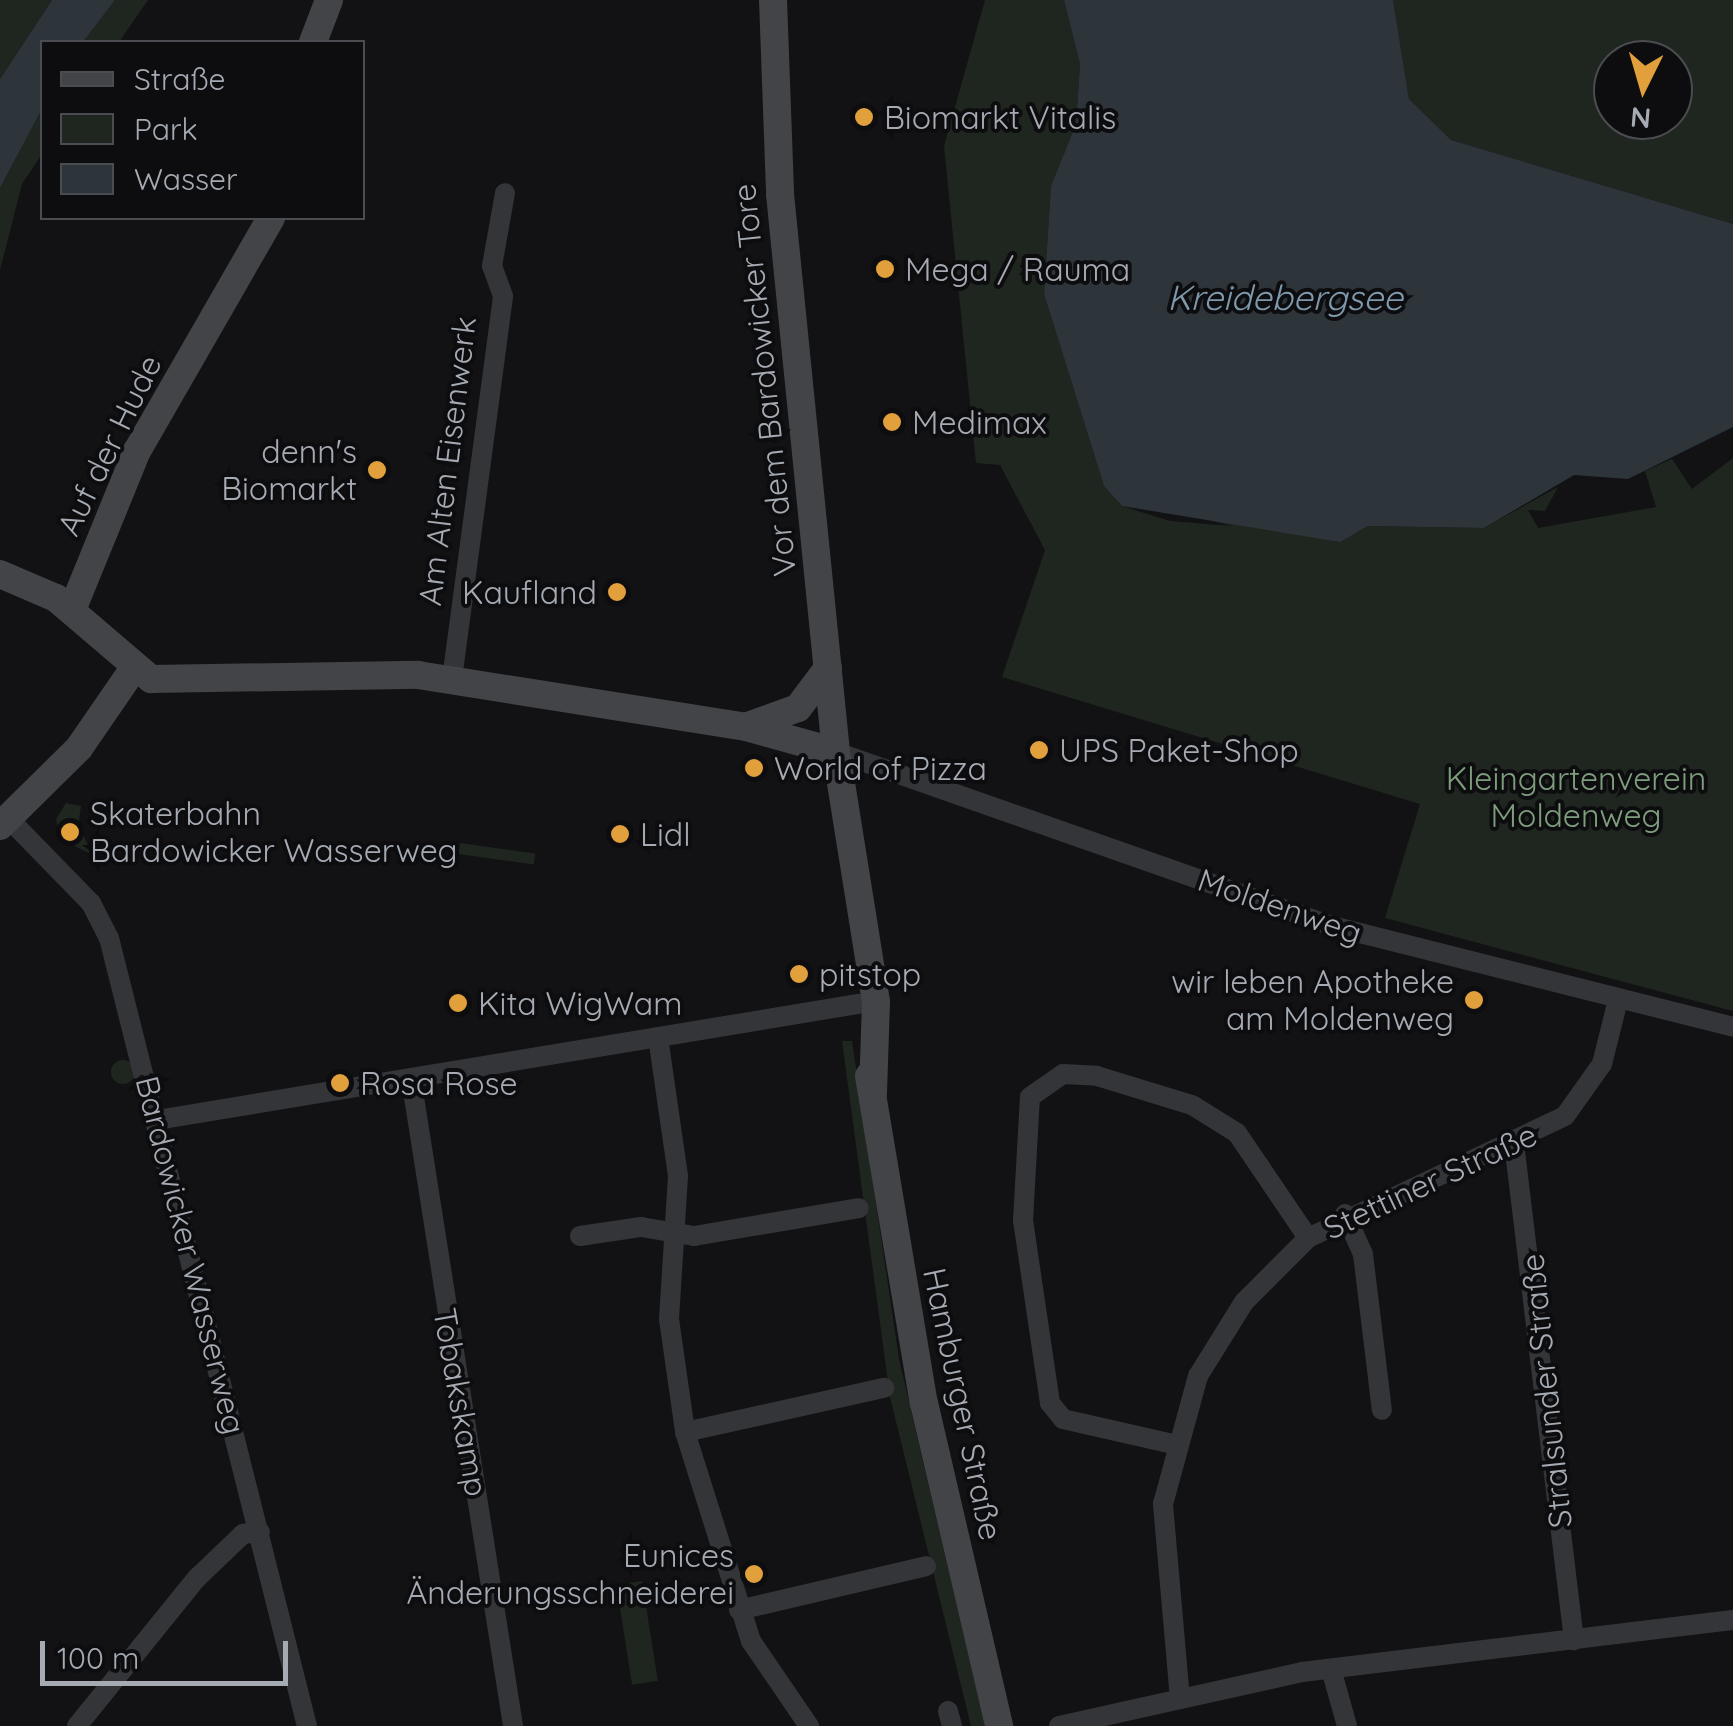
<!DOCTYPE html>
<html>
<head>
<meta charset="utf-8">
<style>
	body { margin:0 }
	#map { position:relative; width:1733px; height:1726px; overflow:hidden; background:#121214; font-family:Quicksand,sans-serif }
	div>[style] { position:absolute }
	.green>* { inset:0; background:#1f261f; transform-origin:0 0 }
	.round { border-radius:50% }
	.water>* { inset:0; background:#2d353b }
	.street>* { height:20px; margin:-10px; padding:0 10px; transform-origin:10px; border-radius:10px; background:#343538 }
	.secondary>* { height:28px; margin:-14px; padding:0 14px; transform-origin:14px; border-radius:14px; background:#424448 }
	.dots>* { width:28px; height:28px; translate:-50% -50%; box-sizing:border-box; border:5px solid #0d0d0f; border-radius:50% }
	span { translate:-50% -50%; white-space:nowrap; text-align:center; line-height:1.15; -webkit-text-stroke:8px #0d0d0f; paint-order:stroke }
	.poi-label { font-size:32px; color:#a5aab3 }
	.left { translate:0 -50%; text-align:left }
	.right { translate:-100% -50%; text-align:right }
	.street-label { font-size:32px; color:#a5aab3 }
	.park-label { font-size:32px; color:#7d9d7d }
	.water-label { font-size:35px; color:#7e99ac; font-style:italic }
	.legend { position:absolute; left:40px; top:40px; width:325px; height:180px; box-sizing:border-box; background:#0d0d0f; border:2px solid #4a4c51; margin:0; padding:12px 18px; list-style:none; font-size:30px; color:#a5aab3 }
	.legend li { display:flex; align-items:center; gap:20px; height:50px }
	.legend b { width:50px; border:2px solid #4a4c51 }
	.north { position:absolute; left:1593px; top:40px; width:100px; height:100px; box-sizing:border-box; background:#0d0d0f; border:2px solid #4a4c51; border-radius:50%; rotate:185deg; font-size:28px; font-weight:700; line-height:40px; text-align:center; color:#a5aab3 }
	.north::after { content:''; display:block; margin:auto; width:35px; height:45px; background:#e2a03c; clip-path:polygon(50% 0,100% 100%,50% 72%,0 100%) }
	.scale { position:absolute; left:40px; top:1641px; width:248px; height:45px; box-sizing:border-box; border:5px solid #a5aab3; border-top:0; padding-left:12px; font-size:30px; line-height:35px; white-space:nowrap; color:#a5aab3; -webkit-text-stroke:8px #0d0d0f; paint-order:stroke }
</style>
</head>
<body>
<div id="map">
	<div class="green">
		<div style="clip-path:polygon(0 0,52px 0,0 79px)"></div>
		<div style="clip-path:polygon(115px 0,148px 0,119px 42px,83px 42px)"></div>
		<div style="clip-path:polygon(985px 0,1064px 0,1080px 64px,1076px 124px,1051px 186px,1044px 294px,1104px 486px,1122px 506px,1170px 521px,1232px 526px,1193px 516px,1213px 515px,1339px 542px,1368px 526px,1484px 528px,1558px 487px,1545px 511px,1528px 510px,1538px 528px,1656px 507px,1645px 471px,1672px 459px,1692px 489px,1733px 458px,1733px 1011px,1385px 918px,1420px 804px,1002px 677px,1045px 550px,1000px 465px,976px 463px,944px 146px)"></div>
		<div style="clip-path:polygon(evenodd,1393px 0,1733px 0,1733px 224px,1451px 140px,1409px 99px,1393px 0,1613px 60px,1673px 60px,1673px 120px,1613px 120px,1613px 60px)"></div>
		<div style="clip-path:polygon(42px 109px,42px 154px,22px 184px,0 270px,0 188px)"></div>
		<div style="clip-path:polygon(66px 803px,81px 806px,78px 826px,94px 856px,60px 838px,56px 819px)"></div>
		<div style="left:460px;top:843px;width:76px;height:11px;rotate:8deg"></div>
		<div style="clip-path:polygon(842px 1041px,852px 1041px,899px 1359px,985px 1726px,971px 1726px,890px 1397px)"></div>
		<div class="round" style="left:111px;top:1060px;width:24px;height:24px"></div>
		<div style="left:642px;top:1581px;width:101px;height:26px;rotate:81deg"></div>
	</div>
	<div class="water">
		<div style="clip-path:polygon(52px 0,115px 0,83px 42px,42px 42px,42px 109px,0 188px,0 79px)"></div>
		<div style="clip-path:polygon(1064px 0,1393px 0,1409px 99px,1451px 140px,1733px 224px,1733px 427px,1628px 479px,1574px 475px,1484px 528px,1368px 526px,1340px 542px,1122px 506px,1104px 486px,1044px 294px,1051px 186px,1076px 124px,1080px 64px)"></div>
	</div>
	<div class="street">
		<div style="left:452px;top:679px;width:386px;rotate:-82.4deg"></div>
		<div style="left:503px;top:296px;width:32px;rotate:-110deg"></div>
		<div style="left:492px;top:266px;width:74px;rotate:-79.9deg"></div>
		<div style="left:836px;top:752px;width:526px;rotate:19.33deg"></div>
		<div style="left:1332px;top:926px;width:414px;rotate:14.1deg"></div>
		<div style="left:8px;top:818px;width:119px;rotate:45.7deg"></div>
		<div style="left:91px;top:903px;width:39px;rotate:63deg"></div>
		<div style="left:109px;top:938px;width:812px;rotate:75.9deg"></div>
		<div style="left:658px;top:1037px;width:140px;rotate:81.8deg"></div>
		<div style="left:678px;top:1176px;width:143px;rotate:93.6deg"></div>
		<div style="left:669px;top:1319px;width:114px;rotate:81.9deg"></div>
		<div style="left:685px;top:1432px;width:219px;rotate:72.5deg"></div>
		<div style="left:751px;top:1641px;width:103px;rotate:55.7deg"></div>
		<div style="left:411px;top:1078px;width:656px;rotate:81.05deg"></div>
		<div style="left:157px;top:1120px;width:711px;rotate:-9.4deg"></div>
		<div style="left:1514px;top:1143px;width:501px;rotate:83.12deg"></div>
		<div style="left:1345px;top:1214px;width:44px;rotate:65.8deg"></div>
		<div style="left:1363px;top:1254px;width:157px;rotate:83.1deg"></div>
		<div style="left:580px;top:1236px;width:62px;rotate:-8.4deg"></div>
		<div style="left:641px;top:1227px;width:54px;rotate:9.6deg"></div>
		<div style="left:694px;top:1236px;width:167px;rotate:-9.6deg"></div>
		<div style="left:685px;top:1432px;width:204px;rotate:-12.5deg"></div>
		<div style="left:1173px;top:1444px;width:113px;rotate:-167.2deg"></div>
		<div style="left:1063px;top:1419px;width:21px;rotate:-129deg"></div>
		<div style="left:1050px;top:1403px;width:184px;rotate:-98.4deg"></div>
		<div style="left:1023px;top:1221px;width:124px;rotate:-86.8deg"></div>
		<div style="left:1030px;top:1097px;width:40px;rotate:-34.9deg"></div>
		<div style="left:1063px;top:1074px;width:34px;rotate:3deg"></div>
		<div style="left:1097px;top:1076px;width:99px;rotate:17deg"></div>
		<div style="left:1192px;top:1105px;width:53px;rotate:31.9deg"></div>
		<div style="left:1237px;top:1133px;width:127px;rotate:55.9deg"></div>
		<div style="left:739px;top:1610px;width:192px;rotate:-13.2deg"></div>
		<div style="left:1331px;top:1669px;width:59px;rotate:74.3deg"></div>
		<div style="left:1180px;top:1699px;width:196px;rotate:-95deg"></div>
		<div style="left:1163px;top:1504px;width:133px;rotate:-74.7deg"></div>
		<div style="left:1198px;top:1376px;width:87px;rotate:-58.1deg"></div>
		<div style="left:1244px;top:1302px;width:91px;rotate:-45deg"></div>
		<div style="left:1308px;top:1238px;width:284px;rotate:-25.4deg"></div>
		<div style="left:1565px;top:1116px;width:64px;rotate:-54.6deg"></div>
		<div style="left:1602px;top:1064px;width:66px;rotate:-76deg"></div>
		<div style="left:948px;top:1711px;width:16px;rotate:75deg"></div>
		<div style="left:77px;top:1726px;width:191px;rotate:-51deg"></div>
		<div style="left:197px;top:1578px;width:64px;rotate:-43.7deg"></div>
		<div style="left:243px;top:1534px;width:17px;rotate:-7deg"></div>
		<div style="left:1059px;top:1726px;width:249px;rotate:-12.5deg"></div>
		<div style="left:1302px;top:1672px;width:434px;rotate:-6.9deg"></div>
	</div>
	<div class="secondary">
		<div style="left:773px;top:0;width:194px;rotate:87.9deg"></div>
		<div style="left:780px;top:194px;width:561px;rotate:84.27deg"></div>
		<div style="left:836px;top:752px;width:253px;rotate:80.9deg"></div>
		<div style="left:876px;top:1002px;width:92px;rotate:91.9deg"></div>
		<div style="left:313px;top:42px;width:45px;rotate:-69.1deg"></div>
		<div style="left:0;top:574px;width:61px;rotate:23.2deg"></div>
		<div style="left:56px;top:598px;width:125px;rotate:40.5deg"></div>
		<div style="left:151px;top:679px;width:267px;rotate:-0.9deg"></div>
		<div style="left:418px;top:675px;width:332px;rotate:9deg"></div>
		<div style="left:746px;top:727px;width:93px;rotate:15.5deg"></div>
		<div style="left:72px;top:610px;width:172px;rotate:-67.8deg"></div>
		<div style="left:137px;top:451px;width:269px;rotate:-60.1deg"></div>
		<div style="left:748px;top:726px;width:53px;rotate:-19.8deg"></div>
		<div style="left:798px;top:708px;width:50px;rotate:-53.1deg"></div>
		<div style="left:0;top:826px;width:111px;rotate:-44.6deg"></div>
		<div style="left:79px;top:748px;width:93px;rotate:-55.5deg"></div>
		<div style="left:869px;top:1076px;width:332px;rotate:80.5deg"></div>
		<div style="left:924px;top:1403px;width:332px;rotate:76.9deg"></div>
	</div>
	<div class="dots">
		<div style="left:864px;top:117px;background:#e2a03c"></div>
		<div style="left:885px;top:269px;background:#e2a03c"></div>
		<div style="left:892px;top:422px;background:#e2a03c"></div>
		<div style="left:377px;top:470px;background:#e2a03c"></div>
		<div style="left:617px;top:592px;background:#e2a03c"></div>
		<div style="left:1039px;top:750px;background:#e2a03c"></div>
		<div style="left:754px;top:768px;background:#e2a03c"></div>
		<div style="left:70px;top:832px;background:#e2a03c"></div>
		<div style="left:620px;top:834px;background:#e2a03c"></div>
		<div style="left:799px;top:974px;background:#e2a03c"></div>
		<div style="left:1474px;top:1000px;background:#e2a03c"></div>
		<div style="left:458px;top:1003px;background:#e2a03c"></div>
		<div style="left:340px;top:1083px;background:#e2a03c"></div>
		<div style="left:754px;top:1574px;background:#e2a03c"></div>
	</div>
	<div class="poi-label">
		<span class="left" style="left:884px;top:117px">Biomarkt Vitalis</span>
		<span class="left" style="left:905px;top:269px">Mega / Rauma</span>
		<span class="left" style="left:912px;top:422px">Medimax</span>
		<span class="right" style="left:357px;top:470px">denn's<br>Biomarkt</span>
		<span class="right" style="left:597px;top:592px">Kaufland</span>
		<span class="left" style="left:1059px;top:750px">UPS Paket-Shop</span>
		<span class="left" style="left:774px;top:768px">World of Pizza</span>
		<span class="left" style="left:90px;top:832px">Skaterbahn<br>Bardowicker Wasserweg</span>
		<span class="left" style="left:640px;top:834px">Lidl</span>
		<span class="left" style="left:819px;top:974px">pitstop</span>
		<span class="right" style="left:1454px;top:1000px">wir leben Apotheke<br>am Moldenweg</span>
		<span class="left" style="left:478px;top:1003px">Kita WigWam</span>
		<span class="left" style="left:360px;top:1083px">Rosa Rose</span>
		<span class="right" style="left:734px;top:1574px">Eunices<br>Änderungsschneiderei</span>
	</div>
	<div class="street-label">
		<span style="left:764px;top:380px;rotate:-96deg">Vor dem Bardowicker Tore</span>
		<span style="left:109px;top:445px;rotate:-64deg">Auf der Hude</span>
		<span style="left:447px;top:461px;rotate:-83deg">Am Alten Eisenwerk</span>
		<span style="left:1280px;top:906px;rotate:19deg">Moldenweg</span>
		<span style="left:1430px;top:1181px;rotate:-25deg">Stettiner Straße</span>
		<span style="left:191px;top:1255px;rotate:76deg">Bardowicker Wasserweg</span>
		<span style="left:1546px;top:1391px;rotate:-96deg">Stralsunder Straße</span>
		<span style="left:461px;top:1402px;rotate:80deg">Tobakskamp</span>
		<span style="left:963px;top:1404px;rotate:78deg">Hamburger Straße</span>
	</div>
	<div class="park-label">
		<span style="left:1576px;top:797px">Kleingartenverein<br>Moldenweg</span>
	</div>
	<div class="water-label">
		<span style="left:1285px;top:297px">Kreidebergsee</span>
	</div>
	<ul class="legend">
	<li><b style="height:12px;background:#424448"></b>Straße</li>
	<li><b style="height:28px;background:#1f261f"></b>Park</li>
	<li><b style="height:28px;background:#2d353b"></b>Wasser</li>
	</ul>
	<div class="north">N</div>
	<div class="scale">100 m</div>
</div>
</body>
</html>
